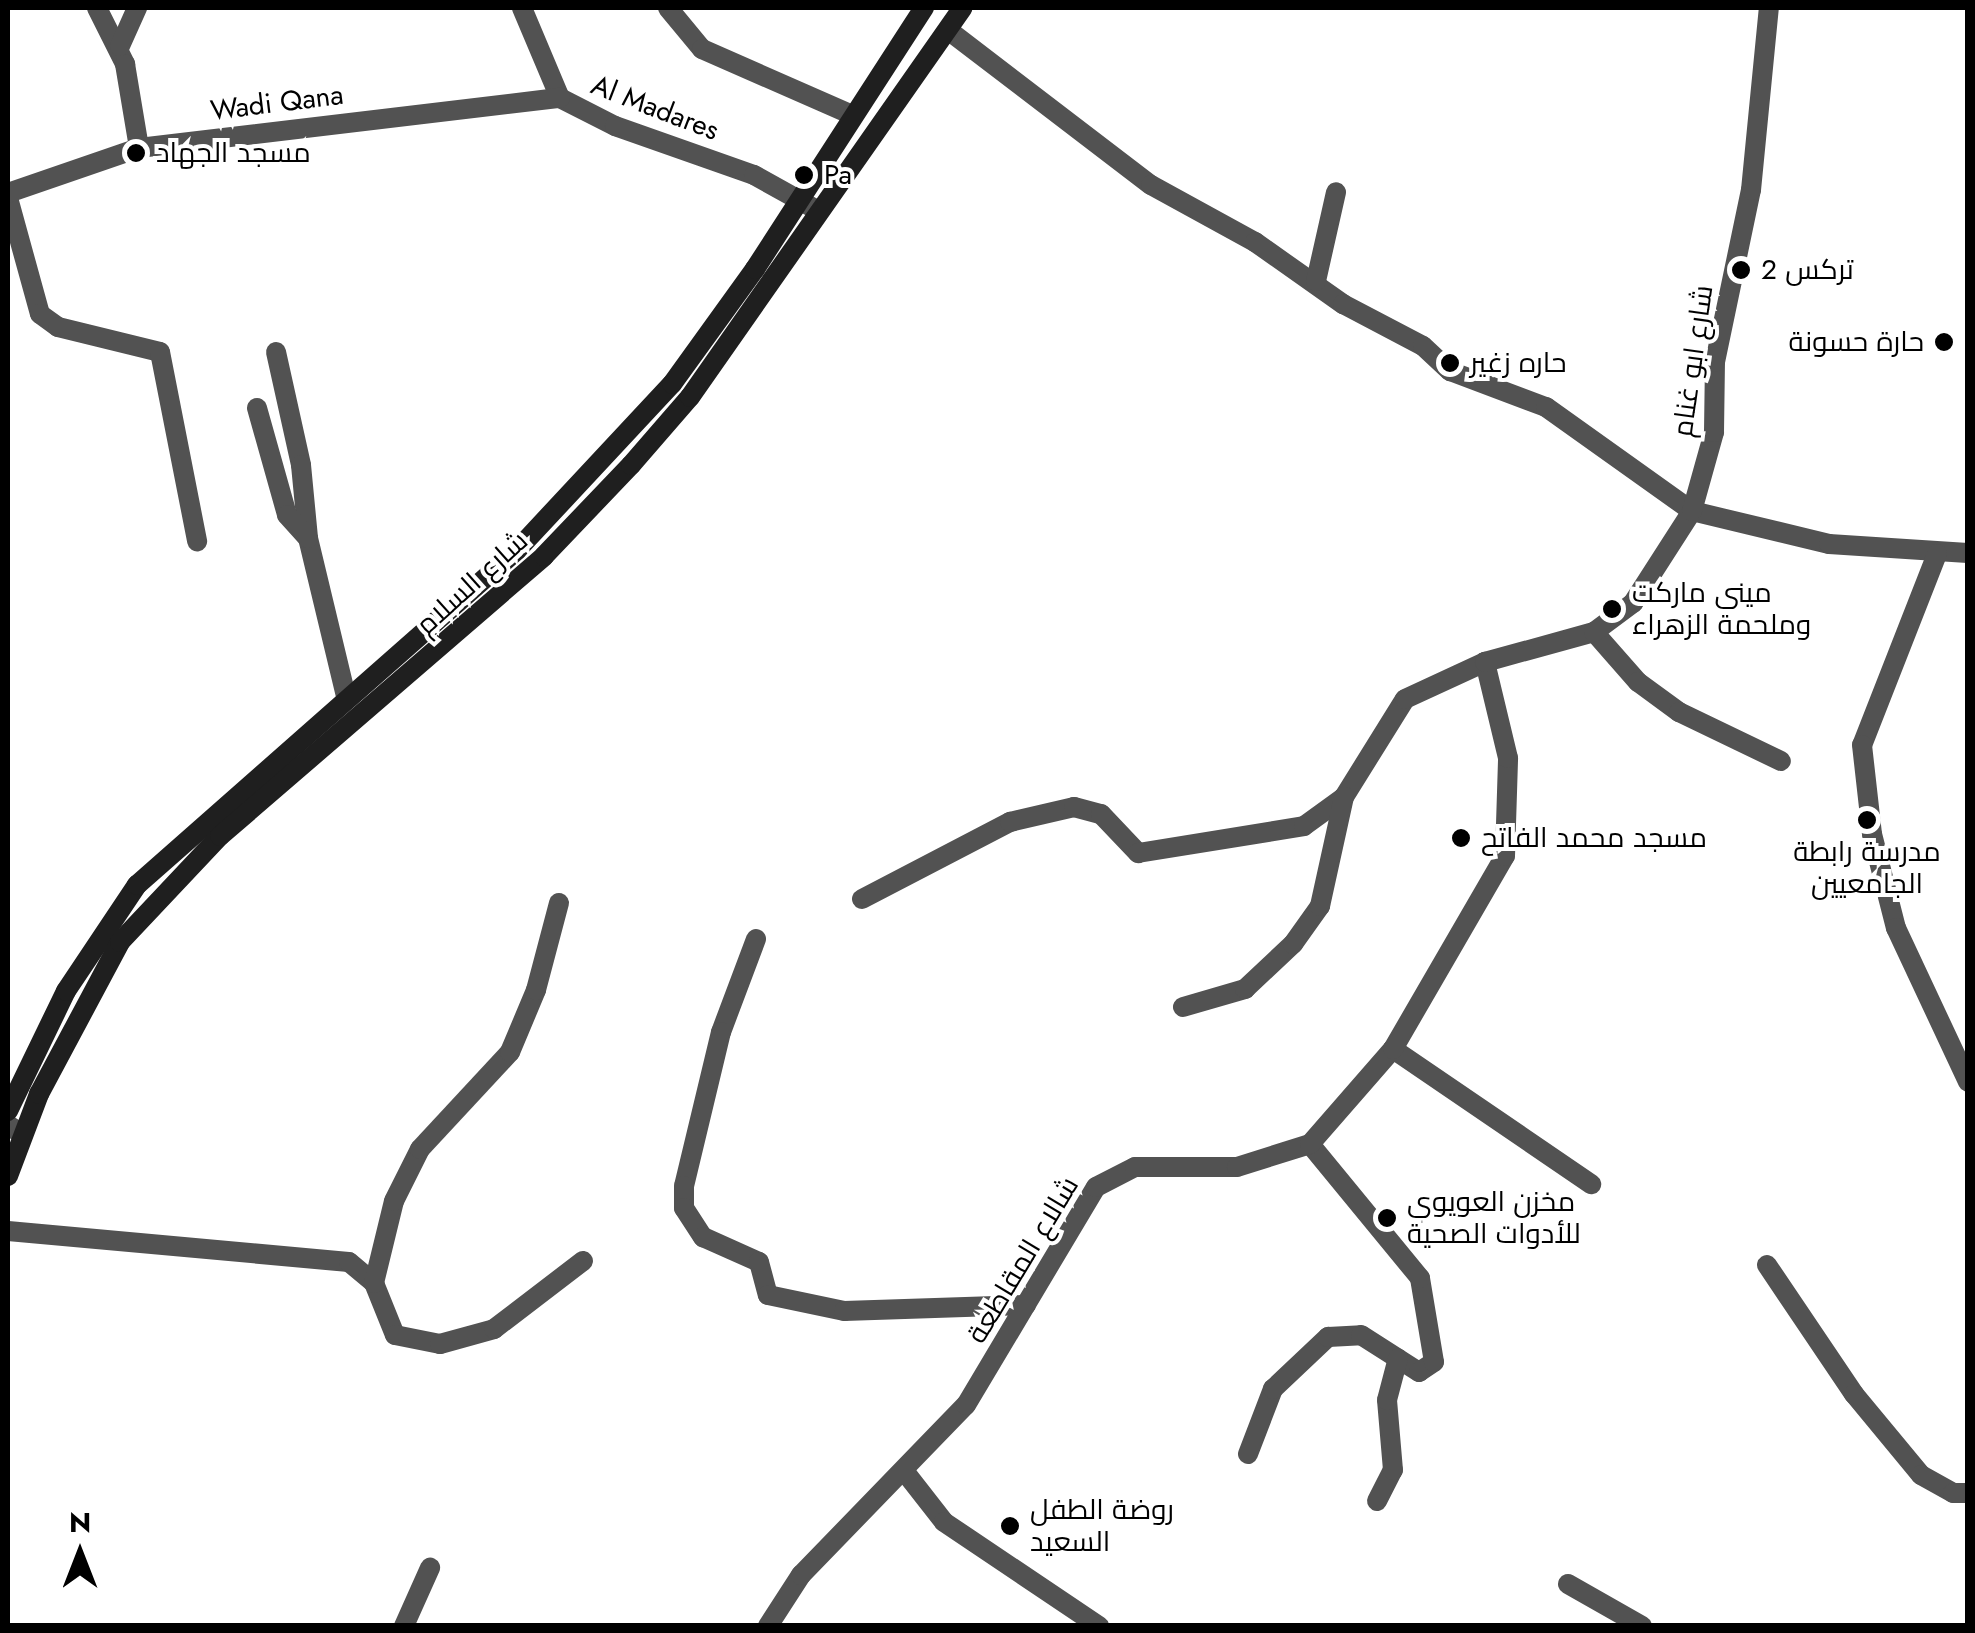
<!DOCTYPE html>
<html>
<head>
<meta charset="utf-8">
<style>
	body { margin:0 }
	#map { position:relative; width:1975px; height:1633px; overflow:hidden; background:#fff; font-family:Jost,Cairo,sans-serif }
	div>[style] { position:absolute }
	.minor>* { height:20px; margin:-10px; padding:0 10px; transform-origin:10px; border-radius:10px; background:#525252 }
	.tertiary>* { height:20px; margin:-10px; padding:0 10px; transform-origin:10px; border-radius:10px; background:#525252 }
	.secondary>* { height:20px; margin:-10px; padding:0 10px; transform-origin:10px; border-radius:10px; background:#1f1f1f }
	.dots>* { width:28px; height:28px; translate:-50% -50%; box-sizing:border-box; border:5px solid #fff; border-radius:50% }
	span { translate:-50% -50%; white-space:nowrap; text-align:center; line-height:1.15; -webkit-text-stroke:8px #fff; paint-order:stroke }
	.street-label { font-size:28px; color:#000 }
	.poi-label { font-size:28px; color:#000 }
	.left { translate:0 -50%; text-align:left }
	.right { translate:-100% -50%; text-align:right }
	.frame { position:absolute; inset:0; border:10px solid #000; pointer-events:none }
	.north { position:absolute; left:30px; top:1503px; width:100px; height:100px; -webkit-text-stroke:8px #fff; paint-order:stroke; rotate:0deg; font-size:28px; font-weight:700; line-height:40px; text-align:center; color:#000 }
	.north::after { content:''; display:block; margin:auto; width:35px; height:45px; background:#000; clip-path:polygon(50% 0,100% 100%,50% 72%,0 100%) }
</style>
</head>
<body>
<div id="map">
	<div class="minor">
		<div style="left:97px;top:8px;width:63px;rotate:63.4deg"></div>
		<div style="left:125px;top:64px;width:85px;rotate:80.5deg"></div>
		<div style="left:668px;top:8px;width:53px;rotate:50.3deg"></div>
		<div style="left:702px;top:49px;width:162px;rotate:23.7deg"></div>
		<div style="left:948px;top:30px;width:255px;rotate:37.4deg"></div>
		<div style="left:1151px;top:185px;width:119px;rotate:28.7deg"></div>
		<div style="left:1255px;top:242px;width:108px;rotate:35.2deg"></div>
		<div style="left:1343px;top:304px;width:90px;rotate:27.7deg"></div>
		<div style="left:1423px;top:346px;width:37px;rotate:43deg"></div>
		<div style="left:1450px;top:371px;width:103px;rotate:20.6deg"></div>
		<div style="left:1546px;top:407px;width:179px;rotate:35.5deg"></div>
		<div style="left:1692px;top:511px;width:141px;rotate:13.5deg"></div>
		<div style="left:1829px;top:544px;width:139px;rotate:3.7deg"></div>
		<div style="left:120px;top:46px;width:42px;rotate:-65.9deg"></div>
		<div style="left:8px;top:198px;width:120px;rotate:74.6deg"></div>
		<div style="left:40px;top:314px;width:22px;rotate:36deg"></div>
		<div style="left:58px;top:327px;width:105px;rotate:13.8deg"></div>
		<div style="left:160px;top:352px;width:193px;rotate:78.9deg"></div>
		<div style="left:1316px;top:281px;width:91px;rotate:-77.3deg"></div>
		<div style="left:276px;top:352px;width:116px;rotate:77.5deg"></div>
		<div style="left:301px;top:465px;width:73px;rotate:84.5deg"></div>
		<div style="left:308px;top:538px;width:163px;rotate:76.5deg"></div>
		<div style="left:257px;top:408px;width:111px;rotate:74.3deg"></div>
		<div style="left:287px;top:515px;width:31px;rotate:48deg"></div>
		<div style="left:1937px;top:554px;width:205px;rotate:111.4deg"></div>
		<div style="left:1862px;top:745px;width:90px;rotate:83.6deg"></div>
		<div style="left:1872px;top:834px;width:97px;rotate:75.7deg"></div>
		<div style="left:1896px;top:928px;width:170px;rotate:64.9deg"></div>
		<div style="left:1594px;top:632px;width:67px;rotate:48.7deg"></div>
		<div style="left:1638px;top:682px;width:51px;rotate:36.2deg"></div>
		<div style="left:1679px;top:712px;width:113px;rotate:25.7deg"></div>
		<div style="left:862px;top:899px;width:167px;rotate:-27.5deg"></div>
		<div style="left:1010px;top:822px;width:66px;rotate:-13.2deg"></div>
		<div style="left:1074px;top:807px;width:28px;rotate:15deg"></div>
		<div style="left:1101px;top:814px;width:54px;rotate:46.5deg"></div>
		<div style="left:1138px;top:853px;width:168px;rotate:-9.2deg"></div>
		<div style="left:1304px;top:826px;width:49px;rotate:-35.9deg"></div>
		<div style="left:1344px;top:797px;width:115px;rotate:-58.1deg"></div>
		<div style="left:1405px;top:699px;width:88px;rotate:-24.8deg"></div>
		<div style="left:756px;top:939px;width:99px;rotate:110.6deg"></div>
		<div style="left:721px;top:1032px;width:158px;rotate:103.5deg"></div>
		<div style="left:684px;top:1186px;width:22px;rotate:90deg"></div>
		<div style="left:684px;top:1208px;width:35px;rotate:57deg"></div>
		<div style="left:703px;top:1237px;width:61px;rotate:24.1deg"></div>
		<div style="left:759px;top:1262px;width:34px;rotate:75deg"></div>
		<div style="left:768px;top:1295px;width:78px;rotate:11.9deg"></div>
		<div style="left:844px;top:1311px;width:182px;rotate:-1.9deg"></div>
		<div style="left:1183px;top:1007px;width:65px;rotate:-16.2deg"></div>
		<div style="left:1245px;top:989px;width:66px;rotate:-43.2deg"></div>
		<div style="left:1293px;top:944px;width:47px;rotate:-54.6deg"></div>
		<div style="left:1320px;top:906px;width:112px;rotate:-77.6deg"></div>
		<div style="left:1393px;top:1049px;width:240px;rotate:34.3deg"></div>
		<div style="left:8px;top:1231px;width:342px;rotate:5.2deg"></div>
		<div style="left:349px;top:1262px;width:33px;rotate:40deg"></div>
		<div style="left:374px;top:1283px;width:56px;rotate:68deg"></div>
		<div style="left:395px;top:1335px;width:46px;rotate:11.3deg"></div>
		<div style="left:440px;top:1344px;width:56px;rotate:-15.5deg"></div>
		<div style="left:494px;top:1329px;width:112px;rotate:-37.4deg"></div>
		<div style="left:1767px;top:1265px;width:156px;rotate:56deg"></div>
		<div style="left:1854px;top:1394px;width:105px;rotate:50.4deg"></div>
		<div style="left:1921px;top:1475px;width:37px;rotate:29deg"></div>
		<div style="left:1953px;top:1493px;width:15px"></div>
		<div style="left:374px;top:1283px;width:84px;rotate:-76.3deg"></div>
		<div style="left:394px;top:1201px;width:58px;rotate:-63.4deg"></div>
		<div style="left:420px;top:1149px;width:132px;rotate:-47.1deg"></div>
		<div style="left:510px;top:1052px;width:67px;rotate:-67.2deg"></div>
		<div style="left:536px;top:990px;width:90px;rotate:-75.2deg"></div>
		<div style="left:1248px;top:1454px;width:70px;rotate:-69deg"></div>
		<div style="left:1273px;top:1389px;width:76px;rotate:-43.4deg"></div>
		<div style="left:1328px;top:1337px;width:33px;rotate:-3deg"></div>
		<div style="left:1361px;top:1335px;width:69px;rotate:32.5deg"></div>
		<div style="left:1419px;top:1372px;width:18px;rotate:-34deg"></div>
		<div style="left:1434px;top:1362px;width:85px;rotate:-99.5deg"></div>
		<div style="left:1420px;top:1278px;width:173px;rotate:-129.4deg"></div>
		<div style="left:905px;top:1472px;width:63px;rotate:52deg"></div>
		<div style="left:944px;top:1522px;width:187px;rotate:33.9deg"></div>
		<div style="left:1377px;top:1501px;width:35px;rotate:-63deg"></div>
		<div style="left:1393px;top:1470px;width:70px;rotate:-94.9deg"></div>
		<div style="left:1387px;top:1400px;width:43px;rotate:-75.3deg"></div>
		<div style="left:1568px;top:1584px;width:85px;rotate:29.6deg"></div>
		<div style="left:404px;top:1626px;width:64px;rotate:-65.9deg"></div>
	</div>
	<div class="tertiary">
		<div style="left:522px;top:8px;width:98px;rotate:67.1deg"></div>
		<div style="left:560px;top:98px;width:62px;rotate:27deg"></div>
		<div style="left:615px;top:126px;width:147px;rotate:19.4deg"></div>
		<div style="left:754px;top:175px;width:70px;rotate:29.1deg"></div>
		<div style="left:8px;top:193px;width:139px;rotate:-19deg"></div>
		<div style="left:139px;top:148px;width:424px;rotate:-6.8deg"></div>
		<div style="left:8px;top:1125px;width:17px;rotate:33deg"></div>
		<div style="left:768px;top:1626px;width:61px;rotate:-57.1deg"></div>
		<div style="left:801px;top:1575px;width:237px;rotate:-45.9deg"></div>
		<div style="left:966px;top:1405px;width:254px;rotate:-59.2deg"></div>
		<div style="left:1096px;top:1187px;width:44px;rotate:-27.1deg"></div>
		<div style="left:1135px;top:1167px;width:102px"></div>
		<div style="left:1237px;top:1167px;width:77px;rotate:-17.5deg"></div>
		<div style="left:1310px;top:1144px;width:126px;rotate:-48.9deg"></div>
		<div style="left:1393px;top:1049px;width:223px;rotate:-59.9deg"></div>
		<div style="left:1505px;top:856px;width:98px;rotate:-88.2deg"></div>
		<div style="left:1508px;top:758px;width:99px;rotate:-103.5deg"></div>
		<div style="left:1485px;top:662px;width:113px;rotate:-15.4deg"></div>
		<div style="left:1594px;top:632px;width:49px;rotate:-36.6deg"></div>
		<div style="left:1633px;top:603px;width:109px;rotate:-57.3deg"></div>
		<div style="left:1692px;top:511px;width:82px;rotate:-74.4deg"></div>
		<div style="left:1714px;top:432px;width:70px;rotate:-89.2deg"></div>
		<div style="left:1715px;top:362px;width:176px;rotate:-78.2deg"></div>
		<div style="left:1751px;top:190px;width:183px;rotate:-84.4deg"></div>
	</div>
	<div class="secondary">
		<div style="left:8px;top:1111px;width:133px;rotate:-64.2deg"></div>
		<div style="left:66px;top:991px;width:128px;rotate:-56.2deg"></div>
		<div style="left:137px;top:885px;width:507px;rotate:-41.4deg"></div>
		<div style="left:517px;top:550px;width:227px;rotate:-47deg"></div>
		<div style="left:672px;top:384px;width:142px;rotate:-54.2deg"></div>
		<div style="left:755px;top:269px;width:311px;rotate:-57.1deg"></div>
		<div style="left:8px;top:1176px;width:88px;rotate:-69.3deg"></div>
		<div style="left:39px;top:1094px;width:172px;rotate:-61.9deg"></div>
		<div style="left:120px;top:942px;width:146px;rotate:-46.7deg"></div>
		<div style="left:220px;top:836px;width:428px;rotate:-40.8deg"></div>
		<div style="left:544px;top:556px;width:126px;rotate:-46.3deg"></div>
		<div style="left:631px;top:465px;width:90px;rotate:-49.1deg"></div>
		<div style="left:690px;top:397px;width:475px;rotate:-55deg"></div>
	</div>
	<div class="dots">
		<div style="left:136px;top:153px;background:#000"></div>
		<div style="left:804px;top:175px;background:#000"></div>
		<div style="left:1741px;top:270px;background:#000"></div>
		<div style="left:1944px;top:342px;background:#000"></div>
		<div style="left:1450px;top:363px;background:#000"></div>
		<div style="left:1612px;top:609px;background:#000"></div>
		<div style="left:1867px;top:820px;background:#000"></div>
		<div style="left:1461px;top:838px;background:#000"></div>
		<div style="left:1387px;top:1218px;background:#000"></div>
		<div style="left:1010px;top:1526px;background:#000"></div>
	</div>
	<div class="street-label">
		<span style="left:277px;top:103px;rotate:-7deg">Wadi Qana</span>
		<span style="left:655px;top:108px;rotate:21deg">Al Madares</span>
		<span style="left:1693px;top:361px;rotate:-82deg">شارع ابو غنام</span>
		<span style="left:472px;top:583px;rotate:-42deg">شارع السلام</span>
		<span style="left:1023px;top:1260px;rotate:-59deg">شالاع المقاطعة</span>
	</div>
	<div class="poi-label">
		<span class="left" style="left:156px;top:153px">مسجد الجهاد</span>
		<span class="left" style="left:824px;top:175px">Pa</span>
		<span class="left" style="left:1761px;top:270px">تركس 2</span>
		<span class="right" style="left:1924px;top:342px">حارة حسونة</span>
		<span class="left" style="left:1470px;top:363px">حاره زغير</span>
		<span class="left" style="left:1632px;top:609px">ميني ماركت<br>وملحمة الزهراء</span>
		<span class="left" style="left:1481px;top:838px">مسجد محمد الفاتح</span>
		<span style="left:1867px;top:868px">مدرسة رابطة<br>الجامعيين</span>
		<span class="left" style="left:1407px;top:1218px">مخزن العويوي<br>للأدوات الصحية</span>
		<span class="left" style="left:1030px;top:1526px">روضة الطفل<br>السعيد</span>
	</div>
	<div class="frame"></div>
	<div class="north">N</div>
</div>
</body>
</html>
